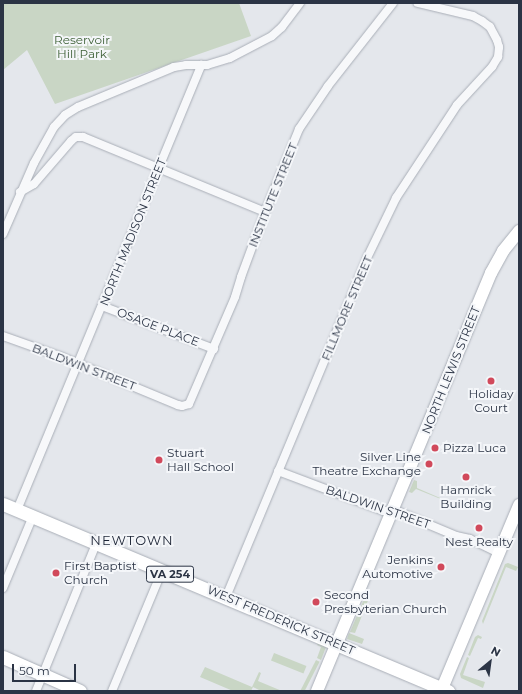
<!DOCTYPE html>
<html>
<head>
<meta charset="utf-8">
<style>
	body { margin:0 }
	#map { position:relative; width:522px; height:694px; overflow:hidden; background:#e4e7ec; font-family:Montserrat,sans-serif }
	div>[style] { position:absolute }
	.green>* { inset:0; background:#c9d6c5; transform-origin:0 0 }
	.roads { filter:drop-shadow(0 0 1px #a9aeb7) drop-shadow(0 0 1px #a9aeb7) }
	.street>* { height:8px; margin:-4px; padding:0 4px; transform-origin:4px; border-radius:4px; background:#f7f8fa }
	.secondary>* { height:12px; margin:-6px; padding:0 6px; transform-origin:6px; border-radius:6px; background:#fff }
	.primary>* { height:13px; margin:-6.5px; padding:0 6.5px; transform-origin:6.5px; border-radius:6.5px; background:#fff }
	.dots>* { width:11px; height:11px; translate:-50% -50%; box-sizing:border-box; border:2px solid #f4f6f9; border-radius:50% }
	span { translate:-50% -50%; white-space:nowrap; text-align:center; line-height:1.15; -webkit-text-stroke:4px #f4f6f9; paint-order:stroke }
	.shield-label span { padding:1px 3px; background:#f4f6f9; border:1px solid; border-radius:3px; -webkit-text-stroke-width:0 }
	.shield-label { font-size:11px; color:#2b3445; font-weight:700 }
	.park-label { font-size:12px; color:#3f6138 }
	.street-label { font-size:12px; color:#2b3445 }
	.poi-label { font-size:12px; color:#2b3445 }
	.left { translate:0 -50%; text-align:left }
	.right { translate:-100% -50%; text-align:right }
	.neighbourhood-label { font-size:13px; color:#1d2536; letter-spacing:1px }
	.frame { position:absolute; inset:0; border:4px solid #2b3445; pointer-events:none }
	.north { position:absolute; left:470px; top:642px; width:40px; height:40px; -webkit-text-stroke:3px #f4f6f9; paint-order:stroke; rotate:29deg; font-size:11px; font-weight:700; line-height:16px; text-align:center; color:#2b3445 }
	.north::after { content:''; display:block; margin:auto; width:14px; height:18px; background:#2b3445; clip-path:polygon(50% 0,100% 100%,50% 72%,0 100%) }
	.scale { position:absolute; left:12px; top:664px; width:64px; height:18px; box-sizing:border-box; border:2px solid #2b3445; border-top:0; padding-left:5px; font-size:12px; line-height:14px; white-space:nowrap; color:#2b3445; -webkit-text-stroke:3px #f4f6f9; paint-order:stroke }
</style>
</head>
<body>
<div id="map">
	<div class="green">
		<div style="clip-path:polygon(3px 3px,239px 3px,251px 36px,55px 104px,27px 50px,3px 70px)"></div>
		<div style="clip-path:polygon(414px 480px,417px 481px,417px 488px,468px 510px,416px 489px,412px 493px,409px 492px)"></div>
		<div style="clip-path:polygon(508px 563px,518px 567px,516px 571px,506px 567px,483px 624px,482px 621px,505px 564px)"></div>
		<div style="clip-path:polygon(365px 597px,369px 598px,355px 633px,350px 632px)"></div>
		<div style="clip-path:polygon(349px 633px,364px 639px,362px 644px,347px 639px)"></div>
		<div style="clip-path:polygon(478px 635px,482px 637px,481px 639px,478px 638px,470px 656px,468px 655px,475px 637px)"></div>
		<div style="clip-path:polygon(318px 643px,326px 647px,321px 660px,317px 658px,321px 647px,317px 645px)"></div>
		<div style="left:274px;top:653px;width:35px;height:8px;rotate:22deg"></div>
		<div style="clip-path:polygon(467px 657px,469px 658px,463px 675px,485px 682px,483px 688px,461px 678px,460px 674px)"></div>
		<div style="left:316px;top:660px;width:4px;height:34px;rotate:27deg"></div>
		<div style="clip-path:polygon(205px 667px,252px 687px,259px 672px,261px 673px,258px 681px,282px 691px,261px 691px,253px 687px,251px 691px,233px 691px,200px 677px)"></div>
	</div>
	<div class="roads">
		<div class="street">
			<div style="left:20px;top:192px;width:16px;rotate:-30deg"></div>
			<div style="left:34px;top:184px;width:57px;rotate:-49.3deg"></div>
			<div style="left:71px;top:141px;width:6px;rotate:-39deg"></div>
			<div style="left:76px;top:137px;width:7px"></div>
			<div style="left:83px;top:137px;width:197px;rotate:22.4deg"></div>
			<div style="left:3px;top:234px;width:77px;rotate:-66.4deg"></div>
			<div style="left:34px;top:163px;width:41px;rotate:-60.9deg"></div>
			<div style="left:54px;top:127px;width:16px;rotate:-47deg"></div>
			<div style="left:65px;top:115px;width:15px;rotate:-32deg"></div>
			<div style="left:78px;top:107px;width:104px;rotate:-22.6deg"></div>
			<div style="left:174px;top:67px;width:12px;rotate:-9deg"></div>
			<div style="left:186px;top:65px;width:21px"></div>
			<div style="left:207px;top:65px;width:24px;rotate:-17deg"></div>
			<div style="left:230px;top:58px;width:47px;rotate:-27.6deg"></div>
			<div style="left:272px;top:36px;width:13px;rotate:-42deg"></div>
			<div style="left:282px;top:27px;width:30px;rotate:-53deg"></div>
			<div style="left:102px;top:306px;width:120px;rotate:21deg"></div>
			<div style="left:3px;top:336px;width:63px;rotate:19.6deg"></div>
			<div style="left:62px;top:357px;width:126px;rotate:22.5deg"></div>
			<div style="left:178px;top:405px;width:4px;rotate:14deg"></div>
			<div style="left:182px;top:406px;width:7px;rotate:-16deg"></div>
			<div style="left:189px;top:404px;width:116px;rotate:-66.7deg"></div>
			<div style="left:235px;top:297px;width:21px;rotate:-73deg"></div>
			<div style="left:241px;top:277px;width:69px;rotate:-69.7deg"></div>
			<div style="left:265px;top:212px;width:90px;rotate:-67.7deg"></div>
			<div style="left:299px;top:129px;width:52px;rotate:-56deg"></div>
			<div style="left:328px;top:86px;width:105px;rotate:-51.9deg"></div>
			<div style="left:278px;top:471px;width:113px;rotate:20.7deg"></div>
			<div style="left:384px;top:511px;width:15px;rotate:4deg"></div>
			<div style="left:399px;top:512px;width:62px;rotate:22.8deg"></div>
			<div style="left:456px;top:536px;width:14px;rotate:12deg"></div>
			<div style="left:470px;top:539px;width:32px;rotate:26deg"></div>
			<div style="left:17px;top:510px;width:482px;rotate:-67.5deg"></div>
			<div style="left:3px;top:588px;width:78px;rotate:-67.4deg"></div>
			<div style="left:226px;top:597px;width:367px;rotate:-67.4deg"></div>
			<div style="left:367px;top:258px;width:67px;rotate:-64.2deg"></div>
			<div style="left:396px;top:198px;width:111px;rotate:-56.7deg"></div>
			<div style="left:457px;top:105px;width:52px;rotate:-47.4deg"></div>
			<div style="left:492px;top:67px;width:12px;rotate:-59deg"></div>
			<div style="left:498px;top:57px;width:10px;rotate:-84deg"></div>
			<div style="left:499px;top:47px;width:7px;rotate:-106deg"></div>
			<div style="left:497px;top:40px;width:15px;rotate:-118deg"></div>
			<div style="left:490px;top:27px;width:10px;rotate:-143deg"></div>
			<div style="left:482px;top:21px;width:10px;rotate:-151deg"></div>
			<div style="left:473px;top:16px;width:57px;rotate:-166.7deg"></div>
			<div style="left:36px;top:691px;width:159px;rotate:-67.8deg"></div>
			<div style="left:112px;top:691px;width:130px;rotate:-67.4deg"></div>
		</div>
		<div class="secondary">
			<div style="left:317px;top:691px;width:453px;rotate:-67.4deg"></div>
			<div style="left:491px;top:273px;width:25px;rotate:-61deg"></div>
			<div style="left:503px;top:251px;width:26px;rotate:-51deg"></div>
			<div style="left:441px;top:691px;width:202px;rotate:-67.2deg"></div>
		</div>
		<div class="primary">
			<div style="left:3px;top:504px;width:483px;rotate:22.8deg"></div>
			<div style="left:3px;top:657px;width:84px;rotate:23.8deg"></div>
		</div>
	</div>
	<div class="dots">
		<div style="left:491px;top:381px;background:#d1495b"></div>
		<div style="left:435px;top:448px;background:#d1495b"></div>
		<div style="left:159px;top:460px;background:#d1495b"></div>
		<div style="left:429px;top:464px;background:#d1495b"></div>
		<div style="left:466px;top:477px;background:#d1495b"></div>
		<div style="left:479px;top:528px;background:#d1495b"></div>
		<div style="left:441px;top:567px;background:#d1495b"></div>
		<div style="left:56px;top:573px;background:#d1495b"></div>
		<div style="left:316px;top:602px;background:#d1495b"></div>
	</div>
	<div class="shield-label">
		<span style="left:170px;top:574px">VA 254</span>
	</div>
	<div class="park-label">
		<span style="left:82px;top:47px">Reservoir<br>Hill Park</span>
	</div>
	<div class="street-label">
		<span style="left:273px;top:195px;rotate:-68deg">INSTITUTE STREET</span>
		<span style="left:133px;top:232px;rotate:-68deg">NORTH MADISON STREET</span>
		<span style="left:347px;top:308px;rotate:-67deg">FILLMORE STREET</span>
		<span style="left:158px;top:327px;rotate:21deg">OSAGE PLACE</span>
		<span style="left:84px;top:367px;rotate:21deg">BALDWIN STREET</span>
		<span style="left:451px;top:370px;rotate:-68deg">NORTH LEWIS STREET</span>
		<span style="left:378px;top:507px;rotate:19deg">BALDWIN STREET</span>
		<span style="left:281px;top:620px;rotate:23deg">WEST FREDERICK STREET</span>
	</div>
	<div class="poi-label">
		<span style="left:491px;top:401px">Holiday<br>Court</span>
		<span class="left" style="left:443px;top:448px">Pizza Luca</span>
		<span class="left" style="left:167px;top:460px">Stuart<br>Hall School</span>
		<span class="right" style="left:421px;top:464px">Silver Line<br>Theatre Exchange</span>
		<span style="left:466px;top:497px">Hamrick<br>Building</span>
		<span style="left:479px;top:542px">Nest Realty</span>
		<span class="right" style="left:433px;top:567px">Jenkins<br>Automotive</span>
		<span class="left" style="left:64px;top:573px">First Baptist<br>Church</span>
		<span class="left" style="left:324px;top:602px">Second<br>Presbyterian Church</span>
	</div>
	<div class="neighbourhood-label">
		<span style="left:132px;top:540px">NEWTOWN</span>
	</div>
	<div class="frame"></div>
	<div class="north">N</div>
	<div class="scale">50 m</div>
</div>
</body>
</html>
